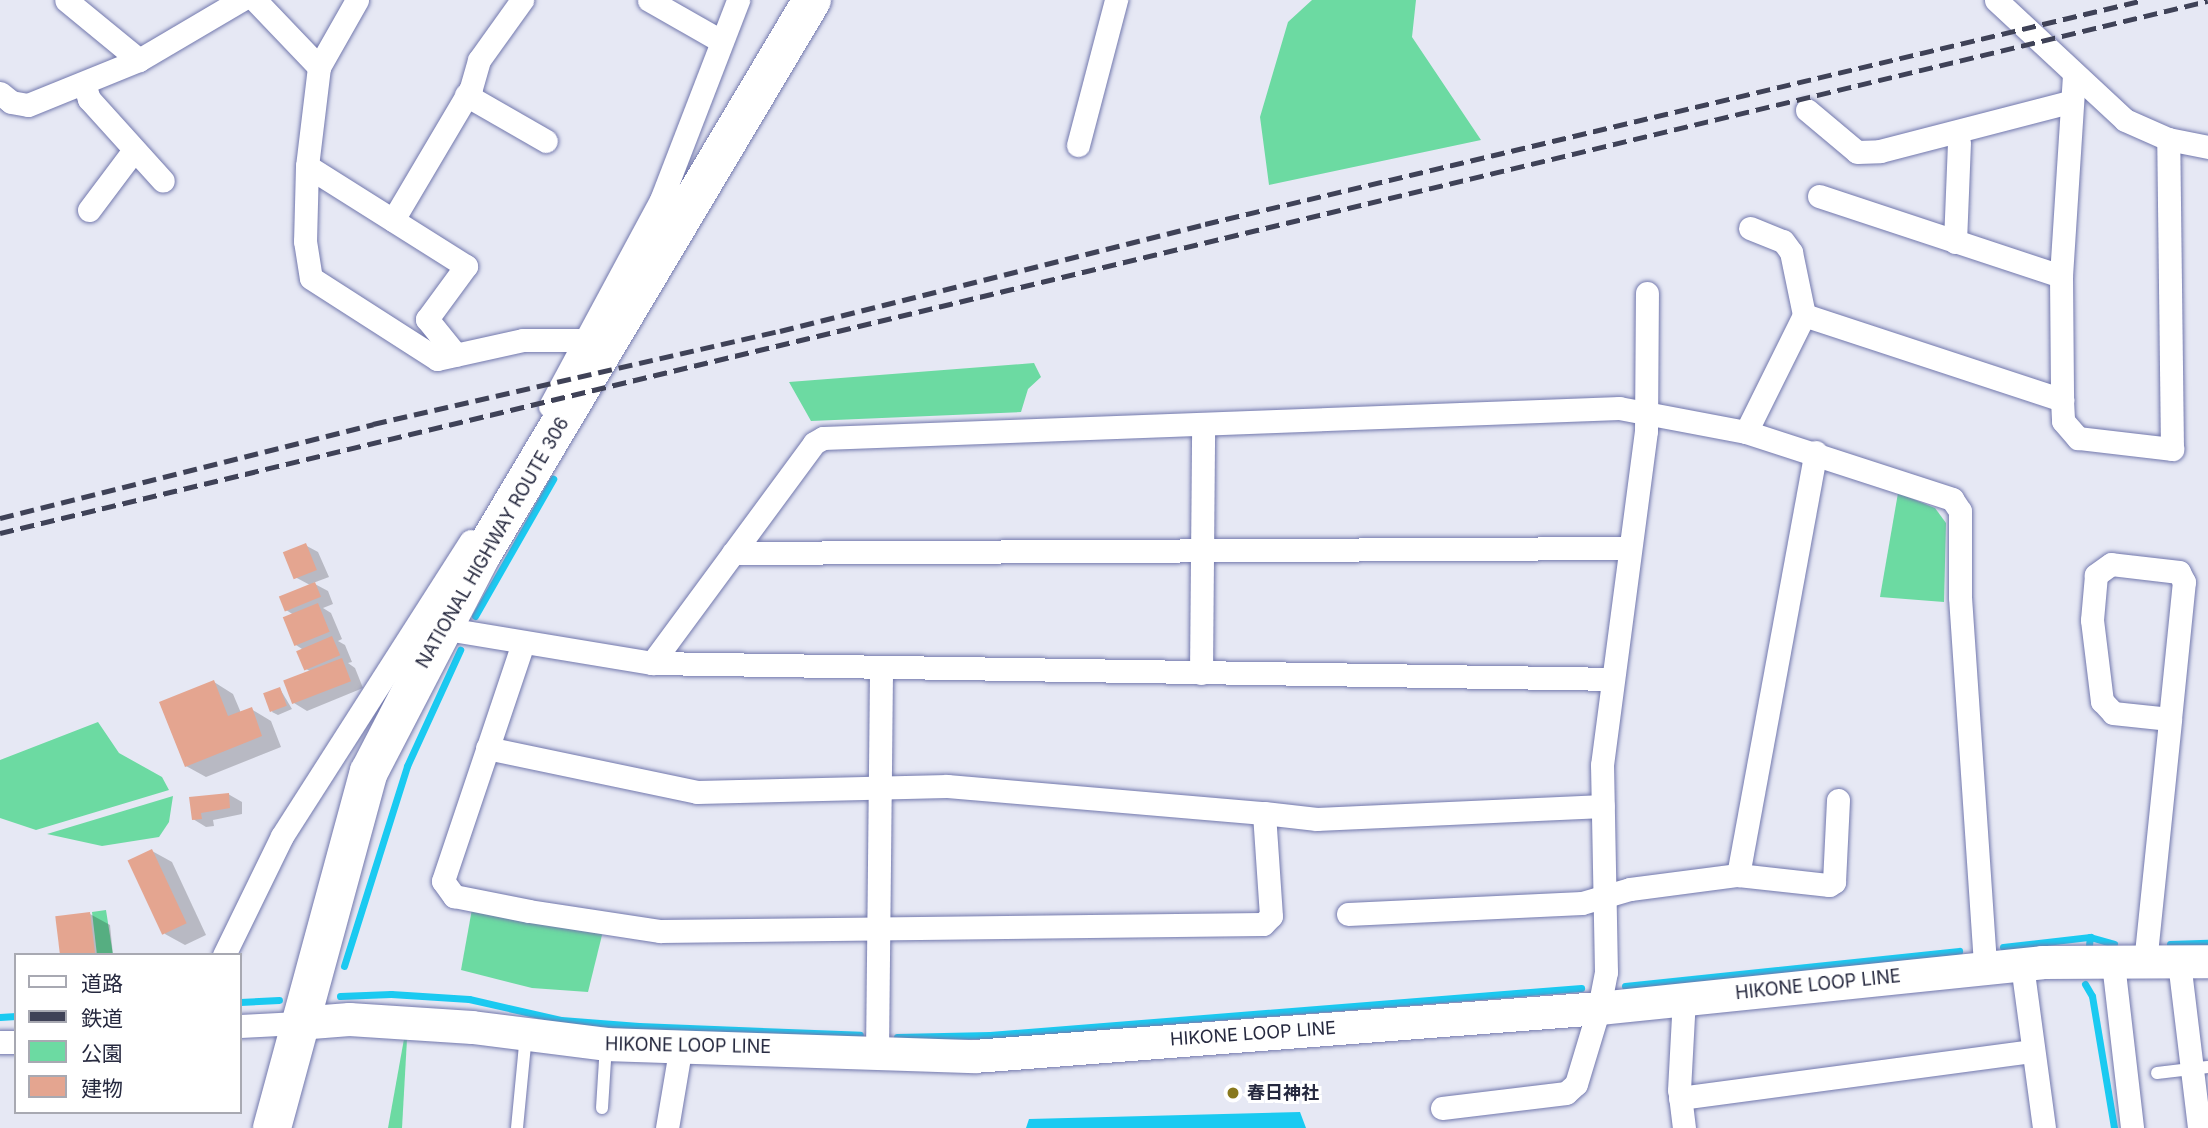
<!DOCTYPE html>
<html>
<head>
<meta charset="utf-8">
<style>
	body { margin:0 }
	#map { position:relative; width:2208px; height:1128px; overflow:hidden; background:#e6e8f4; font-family:Inter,"Noto Sans JP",sans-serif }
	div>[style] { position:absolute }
	.green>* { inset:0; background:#6cdaa2 }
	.water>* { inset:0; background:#1acaf1 }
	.shadow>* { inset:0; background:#0003 }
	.stream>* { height:7px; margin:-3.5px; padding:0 3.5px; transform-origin:3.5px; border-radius:3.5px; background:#1acaf1 }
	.building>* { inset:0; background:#e4a590; transform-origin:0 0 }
	.roads { filter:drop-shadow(0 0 2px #7278ad) drop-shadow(0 0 2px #7278ad) }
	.lane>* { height:12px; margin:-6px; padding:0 6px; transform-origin:6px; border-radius:6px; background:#fff }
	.street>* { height:23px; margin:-11.5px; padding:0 11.5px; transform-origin:11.5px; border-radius:11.5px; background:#fff }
	.secondary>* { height:33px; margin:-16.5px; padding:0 16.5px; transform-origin:16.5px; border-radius:16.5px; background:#fff }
	.highway>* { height:38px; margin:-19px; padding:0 19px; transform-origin:19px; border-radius:19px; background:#fff }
	.rail>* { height:5px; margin-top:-2.5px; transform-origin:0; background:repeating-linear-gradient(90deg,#3f4257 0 14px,transparent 0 21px) }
	.dots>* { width:19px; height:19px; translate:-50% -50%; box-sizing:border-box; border:4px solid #fff; border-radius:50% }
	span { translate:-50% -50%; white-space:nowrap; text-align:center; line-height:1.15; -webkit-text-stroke:6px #fff; paint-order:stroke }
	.street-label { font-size:18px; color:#26293f }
	.poi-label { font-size:18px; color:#26293f; font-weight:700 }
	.left { translate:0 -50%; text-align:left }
	.legend { position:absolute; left:14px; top:953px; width:228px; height:161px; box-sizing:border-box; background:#fff; border:2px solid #a8a9b2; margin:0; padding:9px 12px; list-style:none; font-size:21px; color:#26293f }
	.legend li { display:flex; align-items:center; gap:14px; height:35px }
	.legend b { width:35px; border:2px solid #a8a9b2 }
</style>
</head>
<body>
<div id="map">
	<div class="green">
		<div style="clip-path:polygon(1312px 0,1416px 0,1412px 37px,1481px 140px,1269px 185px,1260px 117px,1288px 22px)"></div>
		<div style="clip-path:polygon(1034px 363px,1041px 377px,1028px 389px,1021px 412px,811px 421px,789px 382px)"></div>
		<div style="clip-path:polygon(1898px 493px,1935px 508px,1946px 523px,1944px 602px,1880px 597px)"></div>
		<div style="clip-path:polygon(98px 722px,119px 753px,162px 777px,169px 790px,36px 830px,0 818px,0 760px)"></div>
		<div style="clip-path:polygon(173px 796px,169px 822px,159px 837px,102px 846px,47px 834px)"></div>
		<div style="clip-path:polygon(472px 909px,603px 931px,588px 992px,532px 988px,461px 970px)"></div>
		<div style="clip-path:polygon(106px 910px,113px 955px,97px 955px,92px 912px)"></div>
		<div style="clip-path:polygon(404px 1039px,407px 1039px,402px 1128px,388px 1128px)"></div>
	</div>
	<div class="water">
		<div style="clip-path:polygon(1300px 1112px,1306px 1128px,1026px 1128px,1029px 1119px)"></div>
	</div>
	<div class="shadow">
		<div style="clip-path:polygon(305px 545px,318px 552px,329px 577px,313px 583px,328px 591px,333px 604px,323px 608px,331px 613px,342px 639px,338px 641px,345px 645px,352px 662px,348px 663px,355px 668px,363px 688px,307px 711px,294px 703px,312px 672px,304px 668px,302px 649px,296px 645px,294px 615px,286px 610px,310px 585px,295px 577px)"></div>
		<div style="clip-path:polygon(214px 682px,233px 694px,241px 713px,251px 709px,271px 721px,281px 747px,206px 777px,186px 766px)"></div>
		<div style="clip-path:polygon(280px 689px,292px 709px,278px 715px,272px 712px)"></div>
		<div style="clip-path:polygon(228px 794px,242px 802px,242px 814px,213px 820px,214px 826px,206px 827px,193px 819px,191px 798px)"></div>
		<div style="clip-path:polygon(152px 851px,172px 862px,206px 935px,185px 945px,165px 934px)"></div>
		<div style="clip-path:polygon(90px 914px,110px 925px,113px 955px,61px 955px)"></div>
	</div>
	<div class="stream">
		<div style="left:475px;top:616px;width:158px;rotate:-60.3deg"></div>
		<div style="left:2090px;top:937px;width:25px;rotate:16deg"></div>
		<div style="left:2170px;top:944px;width:38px;rotate:-2deg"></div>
		<div style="left:2003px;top:947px;width:88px;rotate:-6.6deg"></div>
		<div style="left:2090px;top:937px;width:8px;rotate:97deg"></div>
		<div style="left:344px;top:966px;width:210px;rotate:-72.5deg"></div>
		<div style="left:407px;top:766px;width:128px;rotate:-65.4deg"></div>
		<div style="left:2085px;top:984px;width:14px;rotate:60deg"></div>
		<div style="left:2092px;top:996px;width:134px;rotate:80.5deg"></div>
		<div style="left:1625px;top:986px;width:336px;rotate:-6deg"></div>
		<div style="left:340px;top:996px;width:51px;rotate:-2.2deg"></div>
		<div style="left:391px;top:994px;width:78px;rotate:3.7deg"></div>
		<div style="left:469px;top:999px;width:94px;rotate:12.9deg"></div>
		<div style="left:561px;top:1020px;width:78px;rotate:4.4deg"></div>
		<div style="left:639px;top:1026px;width:221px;rotate:2.3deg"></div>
		<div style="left:240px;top:1002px;width:39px;rotate:-3deg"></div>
		<div style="left:0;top:1017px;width:16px;rotate:-4deg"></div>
		<div style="left:897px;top:1037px;width:93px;rotate:-1.2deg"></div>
		<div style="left:990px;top:1035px;width:593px;rotate:-4.55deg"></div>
	</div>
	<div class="building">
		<div style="left:306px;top:543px;width:29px;height:25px;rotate:68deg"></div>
		<div style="left:315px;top:582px;width:16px;height:39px;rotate:68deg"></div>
		<div style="left:318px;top:603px;width:31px;height:38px;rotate:68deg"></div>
		<div style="left:332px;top:636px;width:21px;height:39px;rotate:67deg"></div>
		<div style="left:342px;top:658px;width:25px;height:63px;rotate:69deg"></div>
		<div style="clip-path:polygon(214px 680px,228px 716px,252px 707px,262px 736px,185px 767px,159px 702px)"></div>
		<div style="left:280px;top:687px;width:20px;height:18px;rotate:70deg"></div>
		<div style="clip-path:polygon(229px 793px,230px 808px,201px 813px,202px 819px,192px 820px,189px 797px)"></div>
		<div style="left:152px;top:849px;width:82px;height:27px;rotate:65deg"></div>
		<div style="left:90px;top:912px;width:43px;height:35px;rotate:83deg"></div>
	</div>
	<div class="roads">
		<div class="lane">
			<div style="left:2157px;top:1073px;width:51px;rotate:-6.7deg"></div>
			<div style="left:602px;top:1108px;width:63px;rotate:-86.4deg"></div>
			<div style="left:517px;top:1128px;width:93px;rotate:-84.5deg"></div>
		</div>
		<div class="street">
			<div style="left:255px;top:0;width:93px;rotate:46.3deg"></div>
			<div style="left:357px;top:0;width:77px;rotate:119.6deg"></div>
			<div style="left:319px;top:67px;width:100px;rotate:96.9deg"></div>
			<div style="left:307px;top:166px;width:75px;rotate:91.5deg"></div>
			<div style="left:305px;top:241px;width:37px;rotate:81deg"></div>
			<div style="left:311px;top:278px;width:150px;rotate:32.7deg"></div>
			<div style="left:437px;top:359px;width:88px;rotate:-12.5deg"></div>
			<div style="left:523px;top:340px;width:62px"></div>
			<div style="left:649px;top:0;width:83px;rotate:29.7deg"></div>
			<div style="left:1996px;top:0;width:176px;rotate:42.9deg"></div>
			<div style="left:2125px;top:120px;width:47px;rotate:23.8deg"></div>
			<div style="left:2168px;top:139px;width:41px;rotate:11.3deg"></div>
			<div style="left:139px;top:60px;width:118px;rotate:-30.5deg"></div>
			<div style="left:2074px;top:75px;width:201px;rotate:93.7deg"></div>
			<div style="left:2061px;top:276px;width:124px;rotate:89.5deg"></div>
			<div style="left:2062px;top:400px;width:21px;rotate:87deg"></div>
			<div style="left:2063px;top:421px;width:23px;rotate:49deg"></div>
			<div style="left:2078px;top:438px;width:95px;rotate:6.7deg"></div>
			<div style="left:2172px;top:449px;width:310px;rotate:-90.7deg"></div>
			<div style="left:84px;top:83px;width:17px;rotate:73deg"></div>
			<div style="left:89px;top:99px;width:110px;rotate:47.9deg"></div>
			<div style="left:0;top:93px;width:14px;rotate:39deg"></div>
			<div style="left:11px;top:102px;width:17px;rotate:10deg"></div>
			<div style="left:28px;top:105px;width:120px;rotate:-22.1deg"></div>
			<div style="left:139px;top:60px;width:94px;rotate:-140.6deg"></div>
			<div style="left:466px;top:95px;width:92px;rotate:29.9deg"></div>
			<div style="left:1807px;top:110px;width:65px;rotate:40deg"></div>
			<div style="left:1857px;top:152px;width:23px;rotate:-2deg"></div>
			<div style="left:1880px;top:151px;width:196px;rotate:-14.5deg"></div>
			<div style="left:1078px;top:145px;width:150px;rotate:-75.3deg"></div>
			<div style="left:307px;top:166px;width:188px;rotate:32.2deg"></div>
			<div style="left:466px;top:266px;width:66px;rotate:126.3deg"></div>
			<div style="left:427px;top:319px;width:46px;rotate:51.1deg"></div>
			<div style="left:1819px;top:196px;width:255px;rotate:18.3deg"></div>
			<div style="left:89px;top:210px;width:75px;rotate:-53.1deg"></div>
			<div style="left:393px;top:220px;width:153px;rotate:-59.4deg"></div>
			<div style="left:471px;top:88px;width:29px;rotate:-74deg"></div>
			<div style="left:479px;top:60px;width:74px;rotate:-54.4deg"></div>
			<div style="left:1750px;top:228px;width:35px;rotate:22deg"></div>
			<div style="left:1783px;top:241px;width:14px;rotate:54deg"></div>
			<div style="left:1791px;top:252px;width:64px;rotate:78.3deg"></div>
			<div style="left:1955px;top:242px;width:99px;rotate:-87.7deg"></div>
			<div style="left:550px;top:406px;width:234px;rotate:-61.7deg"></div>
			<div style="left:661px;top:200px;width:214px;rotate:-68.9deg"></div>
			<div style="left:1746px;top:432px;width:131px;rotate:-63.6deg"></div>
			<div style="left:1804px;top:315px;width:272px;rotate:18.2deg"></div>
			<div style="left:733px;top:553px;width:897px;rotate:-0.32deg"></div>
			<div style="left:441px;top:628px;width:214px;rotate:9.4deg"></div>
			<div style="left:652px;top:663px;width:960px;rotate:0.95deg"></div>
			<div style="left:523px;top:643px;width:251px;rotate:108.6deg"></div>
			<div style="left:443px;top:881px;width:19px;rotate:54deg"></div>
			<div style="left:454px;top:896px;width:76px;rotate:11.3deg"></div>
			<div style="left:529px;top:911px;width:133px;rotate:8.7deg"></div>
			<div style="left:660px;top:931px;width:603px;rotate:-0.67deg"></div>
			<div style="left:1263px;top:924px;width:11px;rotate:-45deg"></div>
			<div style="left:1271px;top:916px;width:103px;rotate:-93.9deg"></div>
			<div style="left:1264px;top:813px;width:53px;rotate:6.5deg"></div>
			<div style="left:1317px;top:819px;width:286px;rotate:-2.6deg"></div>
			<div style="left:652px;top:663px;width:273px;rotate:-53.6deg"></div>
			<div style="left:814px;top:443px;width:10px;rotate:-29deg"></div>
			<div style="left:823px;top:438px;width:797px;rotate:-2.16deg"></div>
			<div style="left:1619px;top:408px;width:129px;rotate:10.7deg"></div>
			<div style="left:1746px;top:432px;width:217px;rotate:18deg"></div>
			<div style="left:1952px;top:499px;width:14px;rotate:56deg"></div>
			<div style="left:1960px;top:511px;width:86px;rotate:90deg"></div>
			<div style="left:1960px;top:597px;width:372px;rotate:86.1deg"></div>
			<div style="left:1201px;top:673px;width:249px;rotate:-89.5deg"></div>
			<div style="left:487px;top:748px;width:215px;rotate:11.8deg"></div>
			<div style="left:697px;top:792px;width:250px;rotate:-1.4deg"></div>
			<div style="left:947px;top:786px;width:318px;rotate:4.9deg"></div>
			<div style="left:1738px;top:875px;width:92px;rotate:6.3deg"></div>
			<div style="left:1829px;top:885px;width:6px;rotate:-31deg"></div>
			<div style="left:1834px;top:882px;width:82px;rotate:-87.2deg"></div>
			<div style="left:1348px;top:914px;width:234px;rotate:-2.7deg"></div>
			<div style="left:1582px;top:903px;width:50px;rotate:-16.3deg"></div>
			<div style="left:1630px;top:889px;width:109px;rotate:-7.4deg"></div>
			<div style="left:1738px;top:875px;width:430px;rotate:-79.6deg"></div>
			<div style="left:224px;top:955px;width:132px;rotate:-64deg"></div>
			<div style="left:282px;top:836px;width:350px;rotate:-57.4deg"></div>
			<div style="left:2179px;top:962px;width:167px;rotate:83.1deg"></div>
			<div style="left:2113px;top:963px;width:166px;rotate:83.4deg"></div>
			<div style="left:2145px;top:963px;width:245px;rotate:-84.1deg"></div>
			<div style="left:2170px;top:719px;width:138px;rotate:-84.2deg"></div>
			<div style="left:2184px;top:582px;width:11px;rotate:-117deg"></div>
			<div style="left:2179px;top:572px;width:68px;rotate:-173.3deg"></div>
			<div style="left:2111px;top:564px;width:19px;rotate:144deg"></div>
			<div style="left:2096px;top:575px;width:45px;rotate:95.1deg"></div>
			<div style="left:2092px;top:620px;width:82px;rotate:83deg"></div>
			<div style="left:2102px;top:701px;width:16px;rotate:47deg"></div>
			<div style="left:2113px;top:713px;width:57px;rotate:6deg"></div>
			<div style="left:2022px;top:965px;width:164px;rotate:82.3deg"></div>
			<div style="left:240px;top:1026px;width:58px;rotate:-3deg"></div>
			<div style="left:0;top:1042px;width:16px"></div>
			<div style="left:877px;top:1054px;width:384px;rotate:-89.4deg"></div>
			<div style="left:1680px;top:1098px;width:356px;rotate:-7.6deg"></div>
			<div style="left:1442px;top:1108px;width:125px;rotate:-6.9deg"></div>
			<div style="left:1566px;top:1093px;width:13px;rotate:-42deg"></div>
			<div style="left:1576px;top:1084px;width:79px;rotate:-73.2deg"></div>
			<div style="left:1599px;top:1008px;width:37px;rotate:-79deg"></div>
			<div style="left:1606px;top:972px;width:207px;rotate:-91.1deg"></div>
			<div style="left:1602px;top:765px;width:337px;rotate:-82.5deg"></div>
			<div style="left:1646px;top:431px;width:138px;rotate:-89.6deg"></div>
			<div style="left:667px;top:1128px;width:84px;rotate:-80.4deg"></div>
			<div style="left:1684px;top:1128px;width:38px;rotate:-97deg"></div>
			<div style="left:1679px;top:1090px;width:91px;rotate:-86.9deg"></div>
		</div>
		<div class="secondary">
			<div style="left:298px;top:1023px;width:51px;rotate:-4.5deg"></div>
			<div style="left:349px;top:1019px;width:123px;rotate:3.7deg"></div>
			<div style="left:472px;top:1027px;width:135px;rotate:7.2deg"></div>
			<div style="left:606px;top:1044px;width:368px;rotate:1.9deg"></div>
			<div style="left:974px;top:1056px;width:627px;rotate:-4.39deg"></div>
			<div style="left:1599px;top:1008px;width:445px;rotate:-5.9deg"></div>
			<div style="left:2042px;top:962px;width:166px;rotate:-0.3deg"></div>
		</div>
		<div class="highway">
			<div style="left:272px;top:1128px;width:369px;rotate:-74.8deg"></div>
			<div style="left:369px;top:772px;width:243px;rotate:-62.6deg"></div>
			<div style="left:481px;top:556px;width:647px;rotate:-59.23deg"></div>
		</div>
	</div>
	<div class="rail">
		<div style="left:0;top:518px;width:385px;rotate:-14.1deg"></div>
		<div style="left:373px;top:424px;width:417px;rotate:-12.9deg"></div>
		<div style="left:780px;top:331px;width:438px;rotate:-14.1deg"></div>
		<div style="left:1205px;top:224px;width:965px;rotate:-13.42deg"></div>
		<div style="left:0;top:533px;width:2271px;rotate:-13.55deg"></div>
	</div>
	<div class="dots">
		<div style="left:1233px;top:1093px;background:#88781d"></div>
	</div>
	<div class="street-label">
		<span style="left:493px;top:543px;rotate:-60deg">NATIONAL HIGHWAY ROUTE 306</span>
		<span style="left:1818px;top:985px;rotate:-6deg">HIKONE LOOP LINE</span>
		<span style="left:1253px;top:1034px;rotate:-4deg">HIKONE LOOP LINE</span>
		<span style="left:688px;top:1046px;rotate:1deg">HIKONE LOOP LINE</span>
	</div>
	<div class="poi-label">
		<span class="left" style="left:1247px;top:1093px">春日神社</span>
	</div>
	<ul class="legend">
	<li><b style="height:9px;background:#fff"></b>道路</li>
	<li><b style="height:9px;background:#3f4257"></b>鉄道</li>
	<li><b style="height:19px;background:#6cdaa2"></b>公園</li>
	<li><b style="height:19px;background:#e4a590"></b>建物</li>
	</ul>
</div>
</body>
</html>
